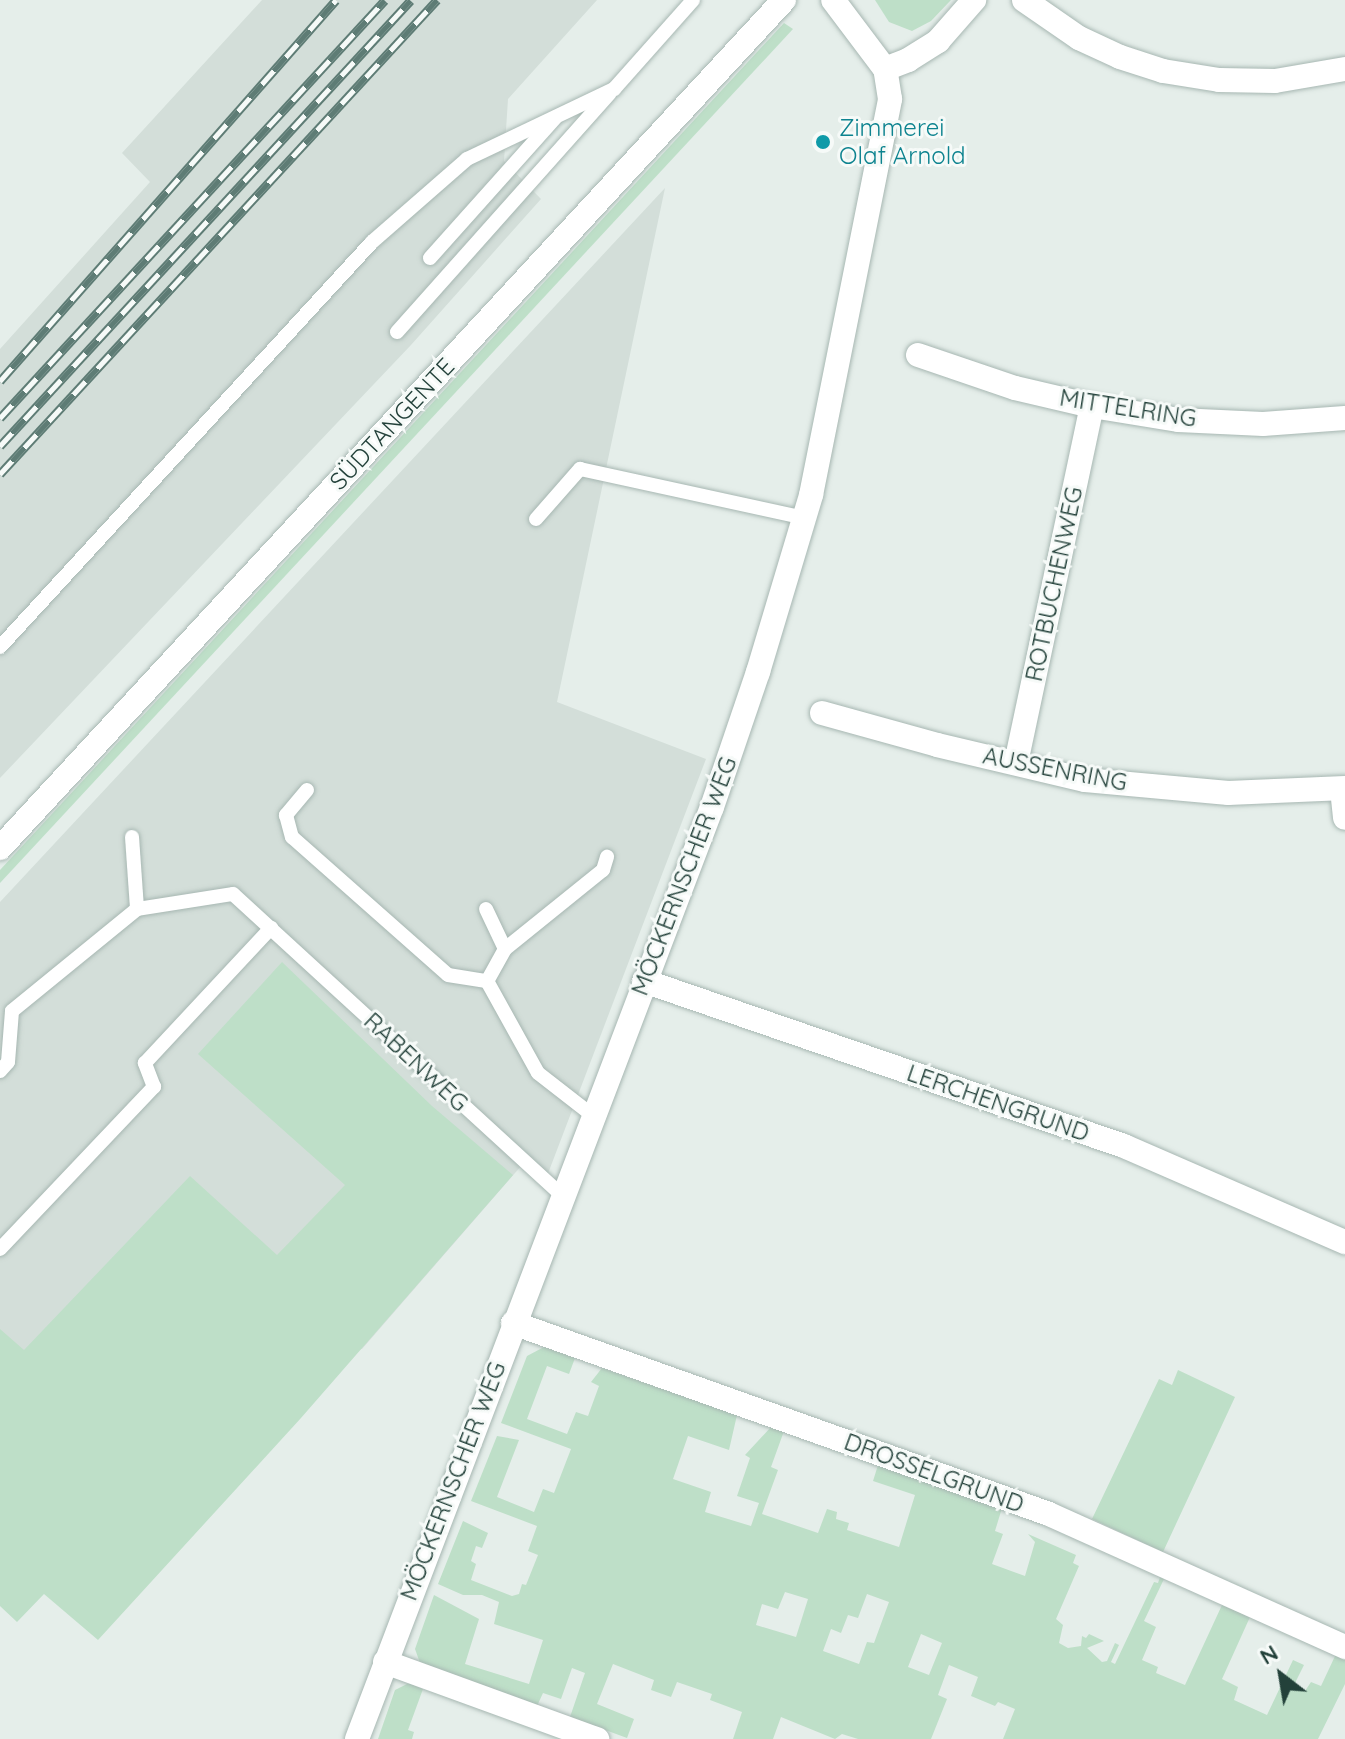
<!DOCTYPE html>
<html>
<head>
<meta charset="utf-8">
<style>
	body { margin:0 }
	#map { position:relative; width:1345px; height:1739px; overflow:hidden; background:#e5eeea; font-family:Quicksand,sans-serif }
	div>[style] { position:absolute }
	.built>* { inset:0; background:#d3ded9 }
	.green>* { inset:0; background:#bedfc8 }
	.roads { filter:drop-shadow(0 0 2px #a7b7b2) drop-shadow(0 0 2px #a7b7b2) }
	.lane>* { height:14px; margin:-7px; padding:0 7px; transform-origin:7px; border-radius:7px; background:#fff }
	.street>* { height:24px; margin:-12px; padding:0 12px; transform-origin:12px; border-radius:12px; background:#fff }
	.secondary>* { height:24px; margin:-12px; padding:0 12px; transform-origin:12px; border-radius:12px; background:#fff }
	.rail>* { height:9px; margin-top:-4.5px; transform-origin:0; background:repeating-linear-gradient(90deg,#f6faf8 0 18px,#5e7c75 0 36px); box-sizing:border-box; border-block:2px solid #5e7c75 }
	.dots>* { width:22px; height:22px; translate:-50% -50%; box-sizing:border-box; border:4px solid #f6faf8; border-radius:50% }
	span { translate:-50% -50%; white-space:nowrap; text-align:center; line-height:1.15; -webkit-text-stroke:6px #f6faf8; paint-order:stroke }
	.culture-label { font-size:24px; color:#0d838f }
	.left { translate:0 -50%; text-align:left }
	.street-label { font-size:24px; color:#23413a }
	.north { position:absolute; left:1241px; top:1635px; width:80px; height:80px; -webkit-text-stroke:6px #f6faf8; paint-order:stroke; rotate:329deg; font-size:22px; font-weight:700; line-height:32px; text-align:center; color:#23413a }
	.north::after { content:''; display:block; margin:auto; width:28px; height:36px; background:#23413a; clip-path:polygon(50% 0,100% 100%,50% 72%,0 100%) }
</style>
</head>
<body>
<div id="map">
	<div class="built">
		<div style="clip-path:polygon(262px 0,597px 0,508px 99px,504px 161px,541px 199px,411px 345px,0 778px,0 349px,150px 182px,122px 153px)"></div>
		<div style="clip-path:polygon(665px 188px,557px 702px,706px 759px,544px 1184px,522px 1165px,362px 1349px,0 1388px,0 902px)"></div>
	</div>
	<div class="green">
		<div style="clip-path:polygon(875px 0,951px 0,931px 21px,912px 31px,889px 22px)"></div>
		<div style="clip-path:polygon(784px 23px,793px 29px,0 883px,0 870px)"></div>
		<div style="clip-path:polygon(282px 962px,432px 1106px,513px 1175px,301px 1418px,98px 1640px,44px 1594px,17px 1622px,0 1606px,0 1329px,24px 1350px,190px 1176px,277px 1255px,345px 1185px,198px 1054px)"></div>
		<div style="clip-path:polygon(evenodd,544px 1347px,575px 1358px,569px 1374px,547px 1366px,527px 1419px,567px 1434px,576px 1412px,588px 1416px,599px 1386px,591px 1382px,602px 1368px,737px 1415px,729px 1450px,688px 1436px,673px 1479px,711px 1492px,705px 1512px,751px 1526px,759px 1503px,737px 1496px,750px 1458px,745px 1455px,771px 1427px,784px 1431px,771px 1467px,778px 1470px,762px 1514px,818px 1533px,827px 1509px,837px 1512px,836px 1519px,849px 1523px,847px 1530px,899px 1547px,915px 1495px,873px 1481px,879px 1462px,1002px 1508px,995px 1531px,1003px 1534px,992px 1564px,1025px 1576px,1035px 1542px,1028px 1534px,1076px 1555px,1073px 1563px,1079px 1566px,1056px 1619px,1063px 1625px,1059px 1643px,1068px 1648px,1081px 1646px,1082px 1636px,1086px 1638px,1089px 1634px,1104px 1641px,1087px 1648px,1102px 1662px,1107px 1661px,1115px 1643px,1119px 1645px,1111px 1662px,1115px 1664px,1154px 1582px,1158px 1583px,1160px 1577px,1164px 1579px,1144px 1621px,1156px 1627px,1142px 1660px,1158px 1667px,1156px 1673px,1185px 1685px,1222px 1605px,1250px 1617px,1222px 1679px,1238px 1687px,1234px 1700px,1267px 1715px,1293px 1660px,1304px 1665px,1294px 1685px,1305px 1691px,1311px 1682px,1321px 1686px,1336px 1654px,1345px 1658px,1345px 1684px,1318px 1739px,1003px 1739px,1015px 1709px,998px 1702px,995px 1706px,971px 1696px,978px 1677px,949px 1665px,938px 1695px,947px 1699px,931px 1739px,858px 1739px,842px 1734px,835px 1739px,781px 1717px,773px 1739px,733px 1739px,742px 1712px,710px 1700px,712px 1694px,677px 1682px,671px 1697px,651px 1690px,654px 1680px,613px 1664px,597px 1704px,634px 1719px,627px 1738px,570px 1717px,585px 1673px,572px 1668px,561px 1699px,543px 1693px,537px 1706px,420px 1663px,415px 1649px,434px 1595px,479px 1619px,465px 1664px,529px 1684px,543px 1640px,494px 1624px,499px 1602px,482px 1595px,463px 1595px,438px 1584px,463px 1521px,488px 1533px,482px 1548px,476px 1546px,471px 1561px,476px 1564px,471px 1580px,512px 1596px,519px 1594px,522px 1584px,526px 1585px,538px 1555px,528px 1551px,537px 1526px,471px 1501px,497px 1436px,519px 1440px,497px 1497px,534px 1512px,543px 1489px,554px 1493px,571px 1449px,501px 1423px,527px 1356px,544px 1347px,785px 1592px,808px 1599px,796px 1637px,756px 1625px,762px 1604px,778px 1609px,785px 1592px,544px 1347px,867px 1594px,889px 1602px,874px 1643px,867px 1642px,859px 1664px,823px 1651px,831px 1629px,841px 1633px,848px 1615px,858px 1618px,867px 1594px,544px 1347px,921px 1634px,942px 1643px,929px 1675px,908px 1667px,921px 1634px)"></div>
		<div style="clip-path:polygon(1178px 1370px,1235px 1397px,1163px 1552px,1092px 1519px,1159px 1379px,1172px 1385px)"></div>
		<div style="clip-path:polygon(409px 1683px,423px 1689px,408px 1730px,414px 1732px,412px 1739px,378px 1739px,395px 1690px)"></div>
	</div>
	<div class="roads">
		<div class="lane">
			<div style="left:430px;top:258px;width:188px;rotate:-48.2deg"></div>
			<div style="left:397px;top:332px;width:320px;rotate:-48.3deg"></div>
			<div style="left:536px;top:519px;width:67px;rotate:-48.7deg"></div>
			<div style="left:580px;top:469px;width:229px;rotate:12.3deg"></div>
			<div style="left:0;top:647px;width:550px;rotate:-47.43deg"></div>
			<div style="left:372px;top:242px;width:126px;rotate:-41.1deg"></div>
			<div style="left:467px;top:159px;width:163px;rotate:-25.5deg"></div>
			<div style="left:614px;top:89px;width:119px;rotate:-48.4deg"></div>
			<div style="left:307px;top:790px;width:33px;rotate:130deg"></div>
			<div style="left:286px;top:815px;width:23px;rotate:75deg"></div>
			<div style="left:292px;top:837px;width:208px;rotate:41.5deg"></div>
			<div style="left:448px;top:975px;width:39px;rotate:9deg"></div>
			<div style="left:487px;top:981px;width:105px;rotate:61deg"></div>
			<div style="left:538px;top:1073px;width:68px;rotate:37.9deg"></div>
			<div style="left:132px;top:837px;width:72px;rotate:86deg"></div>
			<div style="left:486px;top:909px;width:44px;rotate:64.6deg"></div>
			<div style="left:505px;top:949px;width:37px;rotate:119deg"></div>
			<div style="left:505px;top:949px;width:126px;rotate:-38.9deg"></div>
			<div style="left:603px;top:870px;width:14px;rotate:-73deg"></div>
			<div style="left:0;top:1071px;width:12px;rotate:-48deg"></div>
			<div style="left:8px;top:1062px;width:51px;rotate:-85.5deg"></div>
			<div style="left:12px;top:1011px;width:161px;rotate:-39.2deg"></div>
			<div style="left:137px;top:909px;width:97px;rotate:-8.9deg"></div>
			<div style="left:233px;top:894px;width:445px;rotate:42.5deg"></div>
			<div style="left:0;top:1249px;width:224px;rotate:-46.5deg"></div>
			<div style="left:154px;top:1087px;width:26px;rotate:-111deg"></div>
			<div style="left:145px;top:1063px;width:185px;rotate:-47deg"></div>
		</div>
		<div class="street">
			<div style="left:1024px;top:0;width:67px;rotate:34.6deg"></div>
			<div style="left:1079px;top:38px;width:45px;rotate:24.9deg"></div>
			<div style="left:1120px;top:57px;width:45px;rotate:18deg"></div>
			<div style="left:1163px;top:71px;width:57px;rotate:9.1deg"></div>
			<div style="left:1219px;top:80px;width:56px;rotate:1deg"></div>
			<div style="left:1275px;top:81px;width:71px;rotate:-9.7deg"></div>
			<div style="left:885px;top:69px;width:25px;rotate:-21deg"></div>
			<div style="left:908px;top:60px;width:36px;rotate:-32deg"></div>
			<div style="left:938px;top:41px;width:55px;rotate:-48.7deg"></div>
			<div style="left:918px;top:355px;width:102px;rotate:18.8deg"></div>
			<div style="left:1015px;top:388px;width:79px;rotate:13.2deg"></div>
			<div style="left:1092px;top:406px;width:87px;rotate:9.2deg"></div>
			<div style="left:1178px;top:420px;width:85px;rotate:2.7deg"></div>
			<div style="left:1263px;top:424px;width:82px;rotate:-4.2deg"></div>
			<div style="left:822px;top:713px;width:119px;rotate:15.5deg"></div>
			<div style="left:937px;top:745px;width:152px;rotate:13.3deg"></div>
			<div style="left:1085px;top:780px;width:144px;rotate:5.2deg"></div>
			<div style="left:1228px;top:793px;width:117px;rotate:-2.4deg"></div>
			<div style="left:1016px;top:763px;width:365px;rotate:-78deg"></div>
			<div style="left:1342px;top:789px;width:29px;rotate:84deg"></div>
			<div style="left:644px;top:981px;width:508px;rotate:18.97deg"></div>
			<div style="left:1124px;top:1146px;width:241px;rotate:23.5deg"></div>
			<div style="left:513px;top:1323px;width:569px;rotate:19.61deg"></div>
			<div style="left:1049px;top:1514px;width:325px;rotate:24.2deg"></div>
			<div style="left:385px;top:1662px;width:226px;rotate:20deg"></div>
			<div style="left:357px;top:1739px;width:997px;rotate:-69.15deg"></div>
			<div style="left:712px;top:807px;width:143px;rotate:-71.2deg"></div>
			<div style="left:758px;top:672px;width:185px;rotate:-73.3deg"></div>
			<div style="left:811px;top:495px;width:404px;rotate:-78.7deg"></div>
			<div style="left:890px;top:99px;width:30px;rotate:-99deg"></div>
			<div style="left:885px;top:69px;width:86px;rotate:-127deg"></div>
		</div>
		<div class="secondary">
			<div style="left:0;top:848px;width:1155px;rotate:-47.25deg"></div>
		</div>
	</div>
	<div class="rail">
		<div style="left:0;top:381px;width:508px;rotate:-48.59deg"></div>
		<div style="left:0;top:418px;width:568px;rotate:-47.35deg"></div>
		<div style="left:0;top:446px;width:606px;rotate:-47.34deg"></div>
		<div style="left:0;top:474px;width:645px;rotate:-47.33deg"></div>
	</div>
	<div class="dots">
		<div style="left:823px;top:142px;background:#0f9aa8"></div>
	</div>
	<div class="culture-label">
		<span class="left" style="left:839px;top:142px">Zimmerei<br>Olaf Arnold</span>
	</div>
	<div class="street-label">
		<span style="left:1128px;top:408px;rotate:9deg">MITTELRING</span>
		<span style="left:392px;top:424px;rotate:-47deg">SÜDTANGENTE</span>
		<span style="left:1054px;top:584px;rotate:-78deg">ROTBUCHENWEG</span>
		<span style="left:1055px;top:769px;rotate:11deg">AUSSENRING</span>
		<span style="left:684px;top:876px;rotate:-69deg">MÖCKERNSCHER WEG</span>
		<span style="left:416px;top:1062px;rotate:43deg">RABENWEG</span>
		<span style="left:998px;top:1103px;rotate:19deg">LERCHENGRUND</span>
		<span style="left:934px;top:1473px;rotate:20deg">DROSSELGRUND</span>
		<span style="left:453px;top:1481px;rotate:-69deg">MÖCKERNSCHER WEG</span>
	</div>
	<div class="north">N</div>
</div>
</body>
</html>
